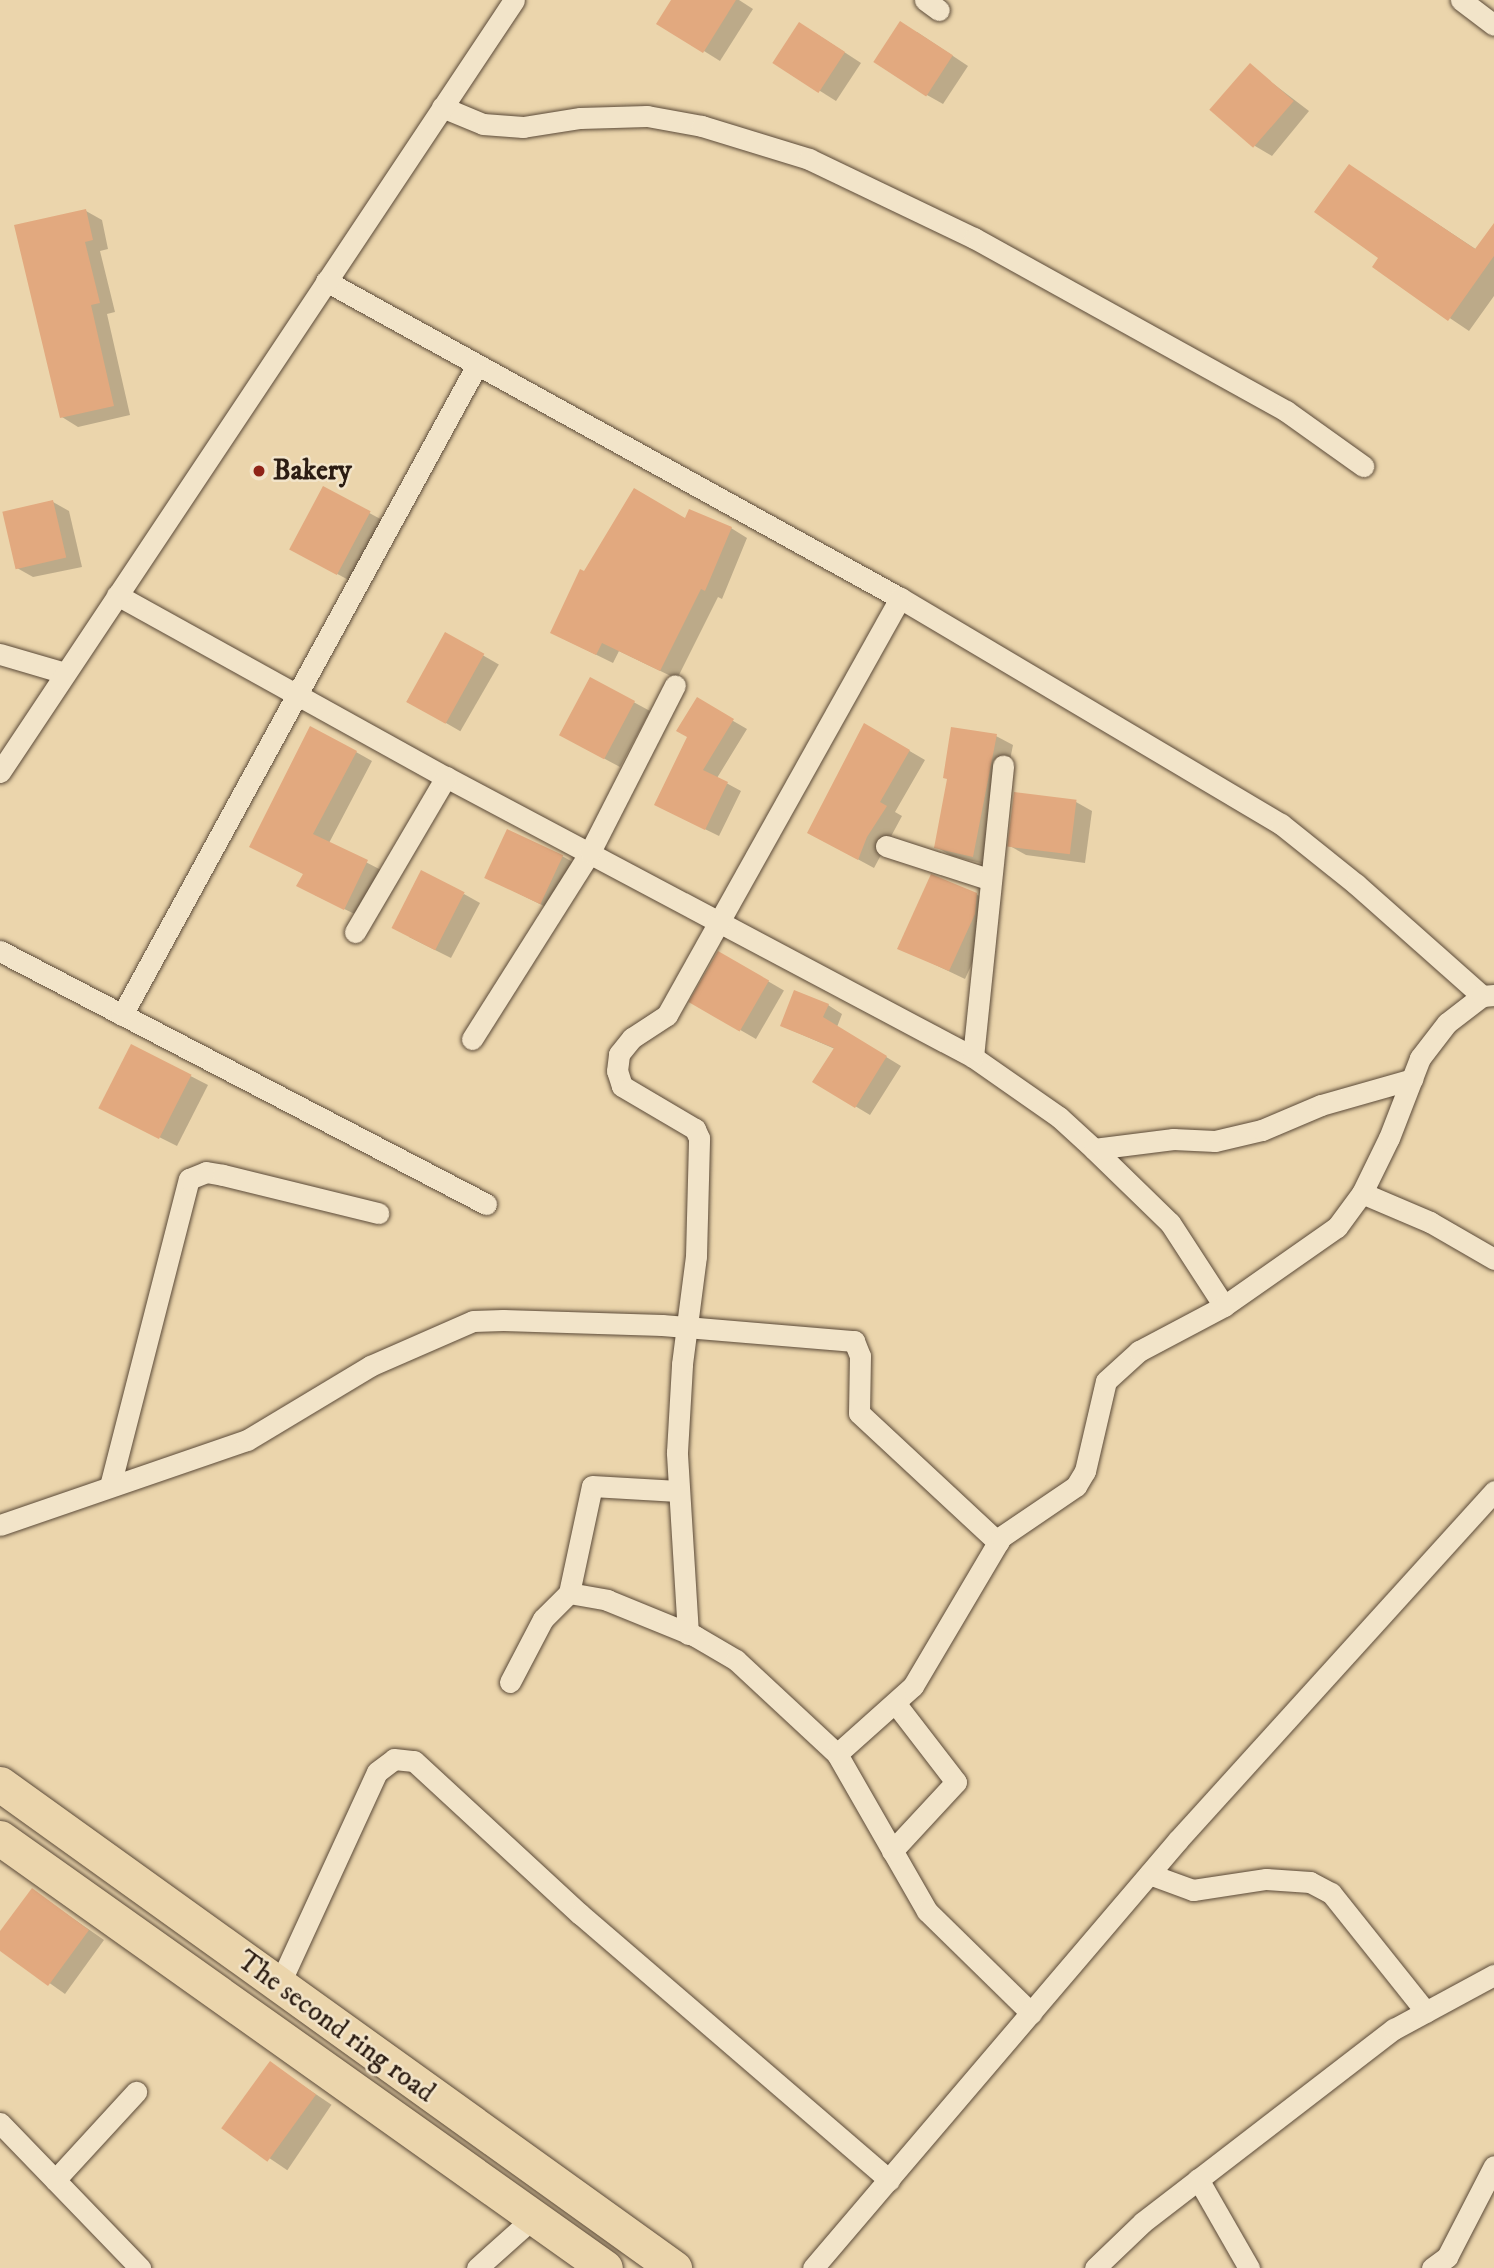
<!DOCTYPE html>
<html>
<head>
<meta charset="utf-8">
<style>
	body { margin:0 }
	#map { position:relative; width:1494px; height:2268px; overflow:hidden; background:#ebd5ac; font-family:"IM FELL DW Pica",serif }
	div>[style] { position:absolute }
	.shadow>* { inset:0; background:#0003; transform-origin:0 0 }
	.building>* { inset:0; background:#e2a97f; transform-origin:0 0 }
	.roads { filter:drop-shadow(0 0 2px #5b4a38) drop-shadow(0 0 2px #5b4a38) }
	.street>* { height:21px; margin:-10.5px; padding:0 10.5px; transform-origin:10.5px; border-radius:10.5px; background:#f2e4c9 }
	.primary>* { height:35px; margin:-17.5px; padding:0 17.5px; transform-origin:17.5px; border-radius:17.5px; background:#ebd5ac }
	.dots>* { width:19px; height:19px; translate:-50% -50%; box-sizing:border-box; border:4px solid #f2e4c9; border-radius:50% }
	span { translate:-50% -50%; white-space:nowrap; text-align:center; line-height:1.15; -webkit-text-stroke:5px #f2e4c9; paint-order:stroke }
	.poi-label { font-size:28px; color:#2b1c12; font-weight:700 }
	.left { translate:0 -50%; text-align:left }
	.street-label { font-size:28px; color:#2b1c12 }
</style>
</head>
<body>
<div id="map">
	<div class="shadow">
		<div style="clip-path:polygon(673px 0,739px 0,753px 9px,720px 61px,704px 51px)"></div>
		<div style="clip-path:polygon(917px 32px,968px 66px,943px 104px,927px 95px)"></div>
		<div style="clip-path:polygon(815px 33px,861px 63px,836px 101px,774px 62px)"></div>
		<div style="clip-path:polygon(1250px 66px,1309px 111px,1272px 156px,1255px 146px)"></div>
		<div style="clip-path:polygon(1350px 166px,1477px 250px,1494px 236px,1494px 296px,1469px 331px,1374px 267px,1381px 257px)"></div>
		<div style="clip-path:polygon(86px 211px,102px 220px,108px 249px,100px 251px,115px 312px,107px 314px,130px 415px,78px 427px,62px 417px)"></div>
		<div style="clip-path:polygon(323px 488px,386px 522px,354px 583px,308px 558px)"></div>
		<div style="clip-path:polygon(53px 502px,69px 511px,82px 567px,33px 577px,17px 568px)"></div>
		<div style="clip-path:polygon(686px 521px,731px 528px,747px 538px,722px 599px,718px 597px,677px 679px,619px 651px,613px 663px,552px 633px,584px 573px)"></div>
		<div style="left:446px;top:634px;width:61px;height:77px;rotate:30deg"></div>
		<div style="clip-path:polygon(591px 679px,650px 711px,620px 767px,577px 744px)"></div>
		<div style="clip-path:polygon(697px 700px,747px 729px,717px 778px,741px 791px,719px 836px,670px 812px)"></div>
		<div style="clip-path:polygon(865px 725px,925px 760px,895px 812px,902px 816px,874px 868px,826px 842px)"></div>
		<div style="clip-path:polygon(996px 736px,1013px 745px,989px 865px,952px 856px,936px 847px,949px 779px)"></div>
		<div style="clip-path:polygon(356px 752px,372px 761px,329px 843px,383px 871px,361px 917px,315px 895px,304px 874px,267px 855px)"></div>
		<div style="clip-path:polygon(1076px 802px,1092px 811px,1085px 863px,1026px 855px,1010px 846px)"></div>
		<div style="clip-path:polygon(562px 856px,578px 865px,556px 912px,487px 878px)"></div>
		<div style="clip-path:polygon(464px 894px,480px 903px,451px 958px,409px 937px)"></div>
		<div style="clip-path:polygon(976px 894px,992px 904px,990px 924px,965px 979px,900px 948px)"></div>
		<div style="left:719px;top:953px;width:75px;height:56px;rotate:30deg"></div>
		<div style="clip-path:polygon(828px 1005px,842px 1014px,837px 1027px,901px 1066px,870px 1115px,815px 1082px,835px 1049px,782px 1026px)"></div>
		<div style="clip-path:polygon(132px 1046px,208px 1085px,177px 1146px,117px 1116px)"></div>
		<div style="clip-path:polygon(32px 1890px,104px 1940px,65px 1994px,0 1948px,0 1934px)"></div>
		<div style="left:271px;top:2064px;width:73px;height:79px;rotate:34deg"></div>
	</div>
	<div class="building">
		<div style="clip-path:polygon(671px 0,736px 0,703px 53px,656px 24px)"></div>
		<div style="left:900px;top:21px;width:63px;height:49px;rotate:33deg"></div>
		<div style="left:799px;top:22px;width:55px;height:49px;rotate:33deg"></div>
		<div style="left:1250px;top:63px;width:58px;height:62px;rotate:41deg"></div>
		<div style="clip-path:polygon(1349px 164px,1475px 249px,1494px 223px,1494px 256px,1448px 321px,1372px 267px,1378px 258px,1314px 212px)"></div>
		<div style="clip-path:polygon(86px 209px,93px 240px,85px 242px,100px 303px,91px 305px,114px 406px,60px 418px,14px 225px)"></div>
		<div style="left:323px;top:486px;width:54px;height:72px;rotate:28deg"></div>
		<div style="clip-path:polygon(634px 488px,685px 518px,689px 509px,732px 527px,705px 591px,701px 589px,660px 671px,602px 643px,596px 655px,550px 633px,580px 569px,584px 571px)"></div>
		<div style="left:53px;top:500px;width:59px;height:52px;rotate:77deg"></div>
		<div style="left:445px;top:632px;width:45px;height:80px;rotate:29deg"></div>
		<div style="left:590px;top:677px;width:51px;height:66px;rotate:28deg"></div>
		<div style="clip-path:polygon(697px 697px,734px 719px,703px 770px,728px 782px,705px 830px,654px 805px,687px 737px,676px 731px)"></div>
		<div style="clip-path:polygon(864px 723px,910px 750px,880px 802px,887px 806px,867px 837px,858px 860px,807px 833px)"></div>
		<div style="clip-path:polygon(310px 726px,357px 751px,313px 834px,368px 860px,344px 910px,296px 886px,303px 874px,249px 847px)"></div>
		<div style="clip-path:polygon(951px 727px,997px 734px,973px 857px,934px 848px,947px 779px,943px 778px)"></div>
		<div style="left:1014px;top:792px;width:63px;height:55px;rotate:7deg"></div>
		<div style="left:507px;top:829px;width:62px;height:54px;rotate:25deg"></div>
		<div style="left:421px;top:870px;width:49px;height:65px;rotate:27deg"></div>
		<div style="clip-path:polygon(931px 874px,977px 893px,975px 914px,949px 971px,897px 949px)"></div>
		<div style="left:718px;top:951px;width:59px;height:59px;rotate:30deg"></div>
		<div style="clip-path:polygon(794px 990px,829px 1004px,823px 1017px,887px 1056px,855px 1108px,812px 1082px,834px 1048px,780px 1026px)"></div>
		<div style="left:131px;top:1044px;width:68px;height:72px;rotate:27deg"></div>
		<div style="clip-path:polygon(32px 1888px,89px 1930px,48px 1986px,0 1951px,0 1931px)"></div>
		<div style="left:270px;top:2061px;width:57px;height:83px;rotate:36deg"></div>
	</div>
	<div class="roads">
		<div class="street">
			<div style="left:925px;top:0;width:17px;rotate:36deg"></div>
			<div style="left:1461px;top:0;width:41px;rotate:37.1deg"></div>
			<div style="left:442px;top:107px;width:44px;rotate:22.5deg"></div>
			<div style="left:483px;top:124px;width:40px;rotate:4.3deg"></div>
			<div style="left:523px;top:127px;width:58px;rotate:-9deg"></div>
			<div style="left:580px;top:118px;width:67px;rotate:-1.7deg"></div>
			<div style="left:647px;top:116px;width:56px;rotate:10.3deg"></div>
			<div style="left:702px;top:126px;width:112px;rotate:17.1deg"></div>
			<div style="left:809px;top:159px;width:183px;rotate:25.6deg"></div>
			<div style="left:974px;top:238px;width:357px;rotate:29deg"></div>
			<div style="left:1286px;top:411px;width:95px;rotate:35.5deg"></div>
			<div style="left:326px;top:281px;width:656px;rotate:28.91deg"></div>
			<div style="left:900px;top:598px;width:443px;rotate:30.7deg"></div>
			<div style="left:1281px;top:824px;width:96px;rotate:38.7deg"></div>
			<div style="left:1356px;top:884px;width:169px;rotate:41.6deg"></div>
			<div style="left:117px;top:595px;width:376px;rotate:29deg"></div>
			<div style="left:446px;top:777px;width:597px;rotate:27.98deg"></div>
			<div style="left:973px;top:1057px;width:105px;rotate:34.9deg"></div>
			<div style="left:1059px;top:1117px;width:47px;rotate:42.4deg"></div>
			<div style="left:0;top:654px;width:68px;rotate:16.3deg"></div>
			<div style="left:0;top:772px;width:927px;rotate:-56.34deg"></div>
			<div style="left:886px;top:846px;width:110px;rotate:17.9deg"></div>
			<div style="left:355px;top:932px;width:180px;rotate:-59.6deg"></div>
			<div style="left:0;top:951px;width:548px;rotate:27.5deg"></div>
			<div style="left:122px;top:1015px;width:741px;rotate:-61.36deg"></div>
			<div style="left:472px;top:1039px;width:221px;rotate:-57.7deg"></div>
			<div style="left:590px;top:852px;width:187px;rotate:-63deg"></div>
			<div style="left:973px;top:1057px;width:293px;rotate:-84.1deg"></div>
			<div style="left:1362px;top:1193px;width:74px;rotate:23.1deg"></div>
			<div style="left:1430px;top:1222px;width:74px;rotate:30deg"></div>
			<div style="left:1224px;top:1306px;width:99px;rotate:-123deg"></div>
			<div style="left:1170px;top:1223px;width:106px;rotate:-135.8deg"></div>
			<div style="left:1094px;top:1149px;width:80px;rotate:-7.2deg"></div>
			<div style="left:1173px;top:1139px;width:42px;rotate:2.7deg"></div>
			<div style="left:1215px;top:1141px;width:48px;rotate:-13.2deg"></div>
			<div style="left:1262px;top:1130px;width:64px;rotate:-23deg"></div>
			<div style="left:1321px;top:1105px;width:95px;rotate:-15.9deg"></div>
			<div style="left:110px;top:1486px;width:317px;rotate:-75.6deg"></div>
			<div style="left:189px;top:1179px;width:18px;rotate:-22deg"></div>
			<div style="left:206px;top:1172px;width:17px;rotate:10deg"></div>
			<div style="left:223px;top:1175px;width:160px;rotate:13.8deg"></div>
			<div style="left:0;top:1525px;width:261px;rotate:-19deg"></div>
			<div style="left:247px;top:1440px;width:144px;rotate:-31deg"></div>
			<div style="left:370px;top:1366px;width:112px;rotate:-23.6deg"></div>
			<div style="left:473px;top:1321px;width:30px;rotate:-2deg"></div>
			<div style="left:503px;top:1320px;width:159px;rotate:1.8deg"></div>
			<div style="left:662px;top:1325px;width:193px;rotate:4.8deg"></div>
			<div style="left:854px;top:1341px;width:16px;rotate:68deg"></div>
			<div style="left:860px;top:1356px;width:57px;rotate:91deg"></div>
			<div style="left:859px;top:1413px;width:190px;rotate:42.9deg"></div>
			<div style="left:569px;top:1593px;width:109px;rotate:-77.9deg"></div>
			<div style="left:592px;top:1486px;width:86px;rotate:3.3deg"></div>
			<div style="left:688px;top:1634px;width:182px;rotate:-93.5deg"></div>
			<div style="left:677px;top:1452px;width:88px;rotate:-86.7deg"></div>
			<div style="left:682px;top:1364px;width:109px;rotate:-82.6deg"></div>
			<div style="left:696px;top:1256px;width:118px;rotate:-88.5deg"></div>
			<div style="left:699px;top:1138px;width:10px;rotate:-114deg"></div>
			<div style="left:695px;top:1129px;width:85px;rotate:-149.5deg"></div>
			<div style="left:622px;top:1086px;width:16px;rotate:-108deg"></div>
			<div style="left:617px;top:1071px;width:17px;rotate:-83deg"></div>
			<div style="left:619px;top:1054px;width:21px;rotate:-51deg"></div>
			<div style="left:632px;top:1038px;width:42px;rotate:-33.3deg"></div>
			<div style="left:667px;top:1015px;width:478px;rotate:-60.8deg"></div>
			<div style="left:510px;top:1682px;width:71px;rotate:-62.4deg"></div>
			<div style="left:543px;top:1619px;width:37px;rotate:-45deg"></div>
			<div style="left:569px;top:1593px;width:39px;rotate:10deg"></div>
			<div style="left:607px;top:1600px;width:95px;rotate:22.2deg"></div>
			<div style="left:695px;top:1636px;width:48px;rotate:30.3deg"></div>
			<div style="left:736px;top:1660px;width:138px;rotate:42.9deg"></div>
			<div style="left:837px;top:1754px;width:181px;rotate:60.2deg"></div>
			<div style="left:927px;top:1911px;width:146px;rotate:44.4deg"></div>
			<div style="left:837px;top:1754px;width:102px;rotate:-41.8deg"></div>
			<div style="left:913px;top:1686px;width:173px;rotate:-59.4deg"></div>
			<div style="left:1001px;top:1537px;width:91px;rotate:-34.2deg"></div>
			<div style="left:1076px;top:1486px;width:17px;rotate:-59deg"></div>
			<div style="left:1085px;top:1471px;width:92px;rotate:-76.9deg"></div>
			<div style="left:1106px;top:1381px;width:45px;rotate:-42.3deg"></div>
			<div style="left:1139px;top:1351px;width:96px;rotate:-27.9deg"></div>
			<div style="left:1224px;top:1306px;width:138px;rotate:-35deg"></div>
			<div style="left:1337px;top:1227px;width:42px;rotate:-53.7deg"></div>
			<div style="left:1362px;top:1193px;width:61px;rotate:-63.9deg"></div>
			<div style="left:1389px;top:1138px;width:86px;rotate:-68.8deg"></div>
			<div style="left:1420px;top:1058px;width:44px;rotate:-52.4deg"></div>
			<div style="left:1447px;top:1023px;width:44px;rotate:-37.6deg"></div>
			<div style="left:1482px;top:996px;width:12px;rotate:-5deg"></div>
			<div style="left:892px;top:1851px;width:94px;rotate:-47.2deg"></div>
			<div style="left:956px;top:1782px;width:98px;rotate:-127.6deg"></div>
			<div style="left:1149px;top:1874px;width:47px;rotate:20deg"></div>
			<div style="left:1193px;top:1890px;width:74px;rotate:-8.6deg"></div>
			<div style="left:1266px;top:1879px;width:44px;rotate:3.9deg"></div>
			<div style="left:1310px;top:1882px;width:24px;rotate:28deg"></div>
			<div style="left:1331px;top:1893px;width:152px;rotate:51.4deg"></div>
			<div style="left:279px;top:1985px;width:234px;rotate:-65.3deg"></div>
			<div style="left:377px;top:1772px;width:21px;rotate:-37deg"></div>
			<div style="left:394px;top:1759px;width:20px;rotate:6deg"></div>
			<div style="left:414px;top:1761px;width:226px;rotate:42.7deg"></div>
			<div style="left:580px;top:1914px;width:408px;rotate:40.7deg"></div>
			<div style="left:0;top:2123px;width:202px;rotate:46deg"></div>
			<div style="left:1198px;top:2179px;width:103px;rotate:60.2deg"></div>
			<div style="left:55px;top:2180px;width:120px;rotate:-47.4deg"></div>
			<div style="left:477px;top:2268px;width:76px;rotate:-41.8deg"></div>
			<div style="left:813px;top:2268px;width:563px;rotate:-49.54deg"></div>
			<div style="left:1178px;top:1840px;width:471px;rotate:-47.8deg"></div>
			<div style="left:1095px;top:2268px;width:66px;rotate:-43.8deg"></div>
			<div style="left:1143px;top:2222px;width:317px;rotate:-37.6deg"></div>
			<div style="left:1394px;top:2029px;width:114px;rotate:-28.4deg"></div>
			<div style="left:1432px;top:2268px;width:19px;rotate:-36deg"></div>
			<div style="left:1447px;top:2257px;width:102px;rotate:-62.7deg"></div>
		</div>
		<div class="primary">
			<div style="left:0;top:1784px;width:830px;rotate:35.68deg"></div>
			<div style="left:0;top:1838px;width:742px;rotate:35.4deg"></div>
		</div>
	</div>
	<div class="dots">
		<div style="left:259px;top:471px;background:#8f2418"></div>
	</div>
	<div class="poi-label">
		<span class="left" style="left:273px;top:471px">Bakery</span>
	</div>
	<div class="street-label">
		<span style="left:336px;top:2027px;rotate:36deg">The second ring road</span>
	</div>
</div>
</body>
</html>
